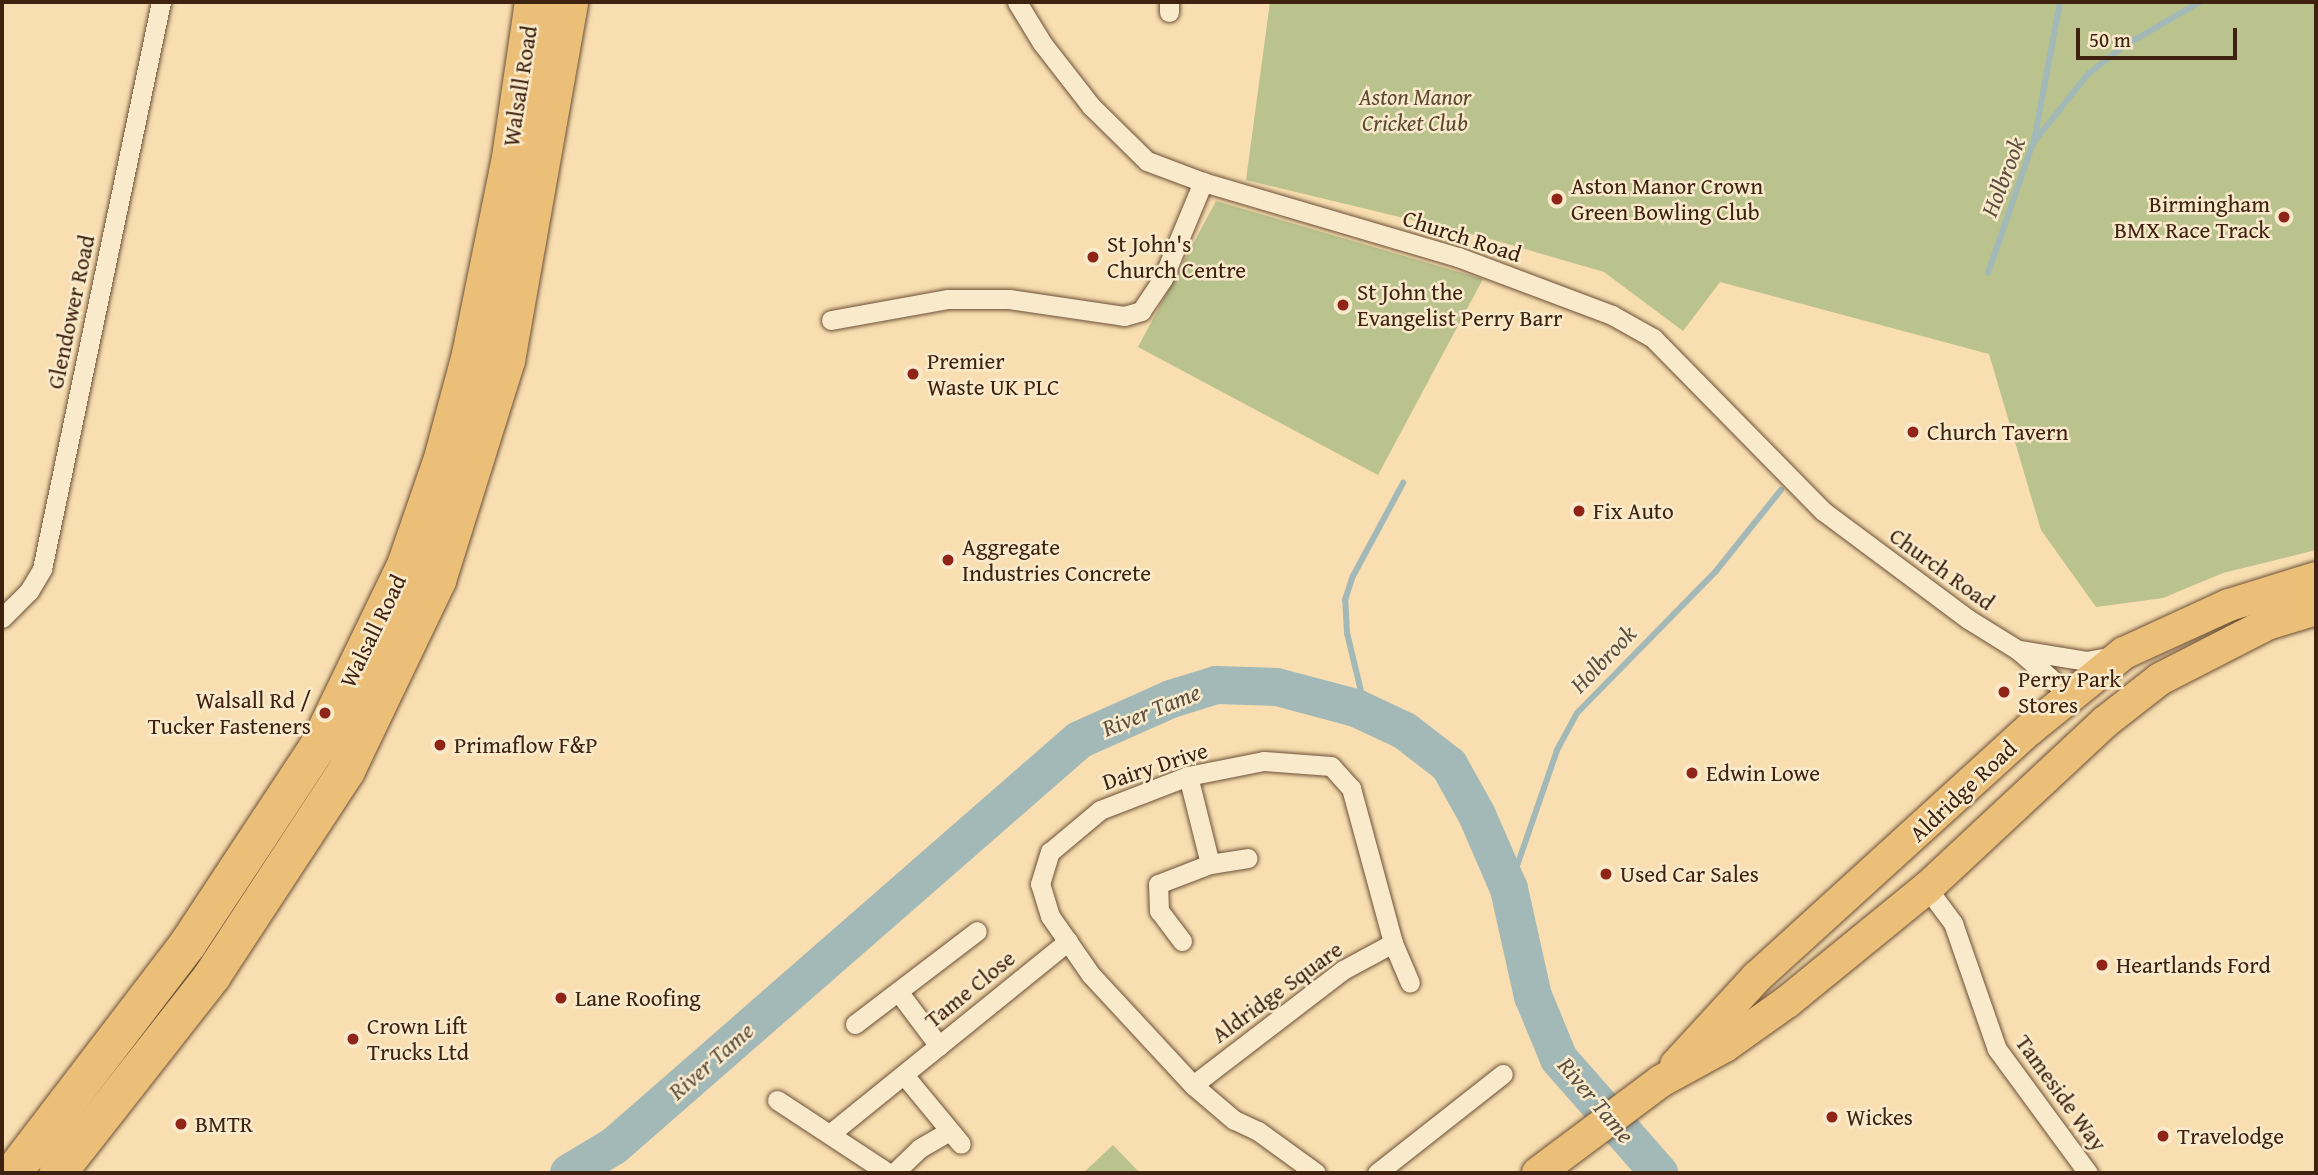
<!DOCTYPE html>
<html>
<head>
<meta charset="utf-8">
<style>
	body { margin:0 }
	#map { position:relative; width:2318px; height:1175px; overflow:hidden; background:#f8deb0; font-family:"Gentium Book Plus",serif }
	div>[style] { position:absolute }
	.green>* { inset:0; background:#bac28d }
	.stream>* { height:6px; margin:-3px; padding:0 3px; transform-origin:3px; border-radius:3px; background:#a2b9b7 }
	.river>* { height:38px; margin:-19px; padding:0 19px; transform-origin:19px; border-radius:19px; background:#a2b9b7 }
	.roads { filter:drop-shadow(0 0 2px #6c5037) drop-shadow(0 0 2px #6c5037) }
	.street>* { height:19px; margin:-9.5px; padding:0 9.5px; transform-origin:9.5px; border-radius:9.5px; background:#faeacc }
	.primary>* { height:32px; margin:-16px; padding:0 16px; transform-origin:16px; border-radius:16px; background:#ecbf78 }
	.highway>* { height:37px; margin:-18.5px; padding:0 18.5px; transform-origin:18.5px; border-radius:18.5px; background:#ecbf78 }
	.dots>* { width:19px; height:19px; translate:-50% -50%; box-sizing:border-box; border:4px solid #faeacc; border-radius:50% }
	span { translate:-50% -50%; white-space:nowrap; text-align:center; line-height:1.15; -webkit-text-stroke:5px #faeacc; paint-order:stroke }
	.street-label { font-size:23px; color:#3e210f }
	.park-label { font-size:23px; color:#5d492e; font-style:italic }
	.poi-label { font-size:23px; color:#3e210f }
	.left { translate:0 -50%; text-align:left }
	.right { translate:-100% -50%; text-align:right }
	.water-label { font-size:24px; color:#5c4f41; font-style:italic }
	.frame { position:absolute; inset:0; border:4px solid #3e210f; pointer-events:none }
	.scale { position:absolute; left:2076px; top:28px; width:161px; height:32px; box-sizing:border-box; border:4px solid #3e210f; border-top:0; padding-left:9px; font-size:21px; line-height:24px; white-space:nowrap; color:#3e210f; -webkit-text-stroke:5px #faeacc; paint-order:stroke }
</style>
</head>
<body>
<div id="map">
	<div class="green">
		<div style="clip-path:polygon(1270px 2px,2316px 2px,2316px 550px,2223px 573px,2163px 598px,2096px 607px,2041px 530px,1989px 354px,1720px 282px,1683px 331px,1604px 272px,1487px 238px,1246px 180px)"></div>
		<div style="clip-path:polygon(1216px 201px,1483px 279px,1378px 475px,1138px 347px)"></div>
		<div style="clip-path:polygon(1113px 1145px,1140px 1173px,1083px 1173px,1097px 1160px)"></div>
	</div>
	<div class="stream">
		<div style="left:2034px;top:141px;width:141px;rotate:-79.4deg"></div>
		<div style="left:1988px;top:273px;width:138px;rotate:-70.9deg"></div>
		<div style="left:2033px;top:143px;width:88px;rotate:-51.4deg"></div>
		<div style="left:2088px;top:74px;width:46px;rotate:-37.9deg"></div>
		<div style="left:2124px;top:46px;width:88px;rotate:-30.1deg"></div>
		<div style="left:1366px;top:712px;width:81px;rotate:-103.5deg"></div>
		<div style="left:1347px;top:633px;width:33px;rotate:-93deg"></div>
		<div style="left:1345px;top:600px;width:25px;rotate:-72deg"></div>
		<div style="left:1353px;top:576px;width:106px;rotate:-61.7deg"></div>
		<div style="left:1509px;top:889px;width:147px;rotate:-70.9deg"></div>
		<div style="left:1557px;top:750px;width:42px;rotate:-61.6deg"></div>
		<div style="left:1577px;top:713px;width:199px;rotate:-45.6deg"></div>
		<div style="left:1716px;top:571px;width:104px;rotate:-51.3deg"></div>
	</div>
	<div class="river">
		<div style="left:569px;top:1173px;width:52px;rotate:-31deg"></div>
		<div style="left:614px;top:1146px;width:617px;rotate:-41.12deg"></div>
		<div style="left:1079px;top:740px;width:101px;rotate:-24deg"></div>
		<div style="left:1171px;top:699px;width:47px;rotate:-17.3deg"></div>
		<div style="left:1216px;top:685px;width:61px;rotate:1.9deg"></div>
		<div style="left:1277px;top:687px;width:82px;rotate:14.9deg"></div>
		<div style="left:1356px;top:708px;width:54px;rotate:25.1deg"></div>
		<div style="left:1405px;top:731px;width:56px;rotate:37.7deg"></div>
		<div style="left:1449px;top:765px;width:57px;rotate:60.8deg"></div>
		<div style="left:1477px;top:815px;width:81px;rotate:66.6deg"></div>
		<div style="left:1509px;top:889px;width:110px;rotate:77.4deg"></div>
		<div style="left:1533px;top:996px;width:68px;rotate:67.6deg"></div>
		<div style="left:1559px;top:1059px;width:152px;rotate:48.7deg"></div>
	</div>
	<div class="roads">
		<div class="street">
			<div style="left:1017px;top:2px;width:48px;rotate:58.6deg"></div>
			<div style="left:1042px;top:43px;width:80px;rotate:52.1deg"></div>
			<div style="left:1091px;top:106px;width:78px;rotate:44.5deg"></div>
			<div style="left:1147px;top:161px;width:60px;rotate:20.6deg"></div>
			<div style="left:1203px;top:182px;width:266px;rotate:16.4deg"></div>
			<div style="left:1458px;top:257px;width:165px;rotate:20.6deg"></div>
			<div style="left:1612px;top:315px;width:47px;rotate:29.3deg"></div>
			<div style="left:1653px;top:338px;width:243px;rotate:45.5deg"></div>
			<div style="left:1823px;top:511px;width:181px;rotate:36.7deg"></div>
			<div style="left:1968px;top:619px;width:59px;rotate:31.8deg"></div>
			<div style="left:2018px;top:650px;width:70px;rotate:41deg"></div>
			<div style="left:1169px;top:12px;width:10px;rotate:-90deg"></div>
			<div style="left:831px;top:320px;width:119px;rotate:-10.2deg"></div>
			<div style="left:948px;top:299px;width:61px"></div>
			<div style="left:1009px;top:299px;width:116px;rotate:8.4deg"></div>
			<div style="left:1124px;top:316px;width:18px;rotate:-16deg"></div>
			<div style="left:1141px;top:311px;width:40px;rotate:-56deg"></div>
			<div style="left:1163px;top:278px;width:104px;rotate:-67.4deg"></div>
			<div style="left:2px;top:618px;width:38px;rotate:-45deg"></div>
			<div style="left:29px;top:591px;width:26px;rotate:-59deg"></div>
			<div style="left:42px;top:569px;width:579px;rotate:-78.15deg"></div>
			<div style="left:2019px;top:650px;width:68px;rotate:9.3deg"></div>
			<div style="left:2086px;top:661px;width:28px;rotate:-10deg"></div>
			<div style="left:1210px;top:864px;width:38px;rotate:-9deg"></div>
			<div style="left:1927px;top:888px;width:44px;rotate:53.4deg"></div>
			<div style="left:1953px;top:923px;width:133px;rotate:70.8deg"></div>
			<div style="left:1997px;top:1049px;width:154px;rotate:53.7deg"></div>
			<div style="left:1182px;top:941px;width:38px;rotate:-127deg"></div>
			<div style="left:1159px;top:911px;width:27px;rotate:-92deg"></div>
			<div style="left:1158px;top:884px;width:56px;rotate:-21deg"></div>
			<div style="left:1210px;top:864px;width:91px;rotate:-104deg"></div>
			<div style="left:900px;top:994px;width:65px;rotate:53.1deg"></div>
			<div style="left:855px;top:1024px;width:153px;rotate:-37.3deg"></div>
			<div style="left:904px;top:1075px;width:89px;rotate:50.4deg"></div>
			<div style="left:1193px;top:1085px;width:189px;rotate:-37.5deg"></div>
			<div style="left:1343px;top:970px;width:57px;rotate:-28.4deg"></div>
			<div style="left:777px;top:1100px;width:133px;rotate:33.3deg"></div>
			<div style="left:831px;top:1133px;width:305px;rotate:-39deg"></div>
			<div style="left:894px;top:1173px;width:36px;rotate:-44deg"></div>
			<div style="left:920px;top:1148px;width:34px;rotate:-30deg"></div>
			<div style="left:1316px;top:1173px;width:72px;rotate:-144.1deg"></div>
			<div style="left:1258px;top:1131px;width:26px;rotate:-155deg"></div>
			<div style="left:1234px;top:1120px;width:54px;rotate:-139.5deg"></div>
			<div style="left:1193px;top:1085px;width:150px;rotate:-132.8deg"></div>
			<div style="left:1091px;top:975px;width:72px;rotate:-124.8deg"></div>
			<div style="left:1050px;top:916px;width:34px;rotate:-107deg"></div>
			<div style="left:1040px;top:884px;width:34px;rotate:-73deg"></div>
			<div style="left:1050px;top:852px;width:65px;rotate:-40deg"></div>
			<div style="left:1100px;top:810px;width:94px;rotate:-21.1deg"></div>
			<div style="left:1188px;top:776px;width:77px;rotate:-11.2deg"></div>
			<div style="left:1264px;top:761px;width:67px;rotate:4.3deg"></div>
			<div style="left:1331px;top:766px;width:30px;rotate:48deg"></div>
			<div style="left:1351px;top:788px;width:161px;rotate:74.8deg"></div>
			<div style="left:1393px;top:943px;width:43px;rotate:67deg"></div>
			<div style="left:1377px;top:1173px;width:160px;rotate:-38.2deg"></div>
		</div>
		<div class="primary">
			<div style="left:1676px;top:1065px;width:120px;rotate:-47.4deg"></div>
			<div style="left:1757px;top:977px;width:369px;rotate:-42.3deg"></div>
			<div style="left:2030px;top:729px;width:121px;rotate:-39deg"></div>
			<div style="left:2124px;top:653px;width:115px;rotate:-24.6deg"></div>
			<div style="left:2229px;top:605px;width:91px;rotate:-17.2deg"></div>
			<div style="left:1538px;top:1173px;width:154px;rotate:-36.8deg"></div>
			<div style="left:1661px;top:1081px;width:73px;rotate:-28.7deg"></div>
			<div style="left:1725px;top:1046px;width:76px;rotate:-35.4deg"></div>
			<div style="left:1787px;top:1002px;width:181px;rotate:-39.2deg"></div>
			<div style="left:1927px;top:888px;width:243px;rotate:-43deg"></div>
			<div style="left:2105px;top:722px;width:70px;rotate:-38deg"></div>
			<div style="left:2160px;top:679px;width:120px;rotate:-27.2deg"></div>
			<div style="left:2267px;top:624px;width:51px;rotate:-17deg"></div>
		</div>
		<div class="highway">
			<div style="left:12px;top:1173px;width:288px;rotate:-52.6deg"></div>
			<div style="left:187px;top:944px;width:238px;rotate:-56.6deg"></div>
			<div style="left:318px;top:745px;width:200px;rotate:-64.2deg"></div>
			<div style="left:405px;top:565px;width:113px;rotate:-70.9deg"></div>
			<div style="left:442px;top:458px;width:108px;rotate:-74.9deg"></div>
			<div style="left:470px;top:354px;width:201px;rotate:-78.5deg"></div>
			<div style="left:510px;top:157px;width:157px;rotate:-81.6deg"></div>
			<div style="left:57px;top:1173px;width:251px;rotate:-51.9deg"></div>
			<div style="left:212px;top:975px;width:245px;rotate:-56.8deg"></div>
			<div style="left:346px;top:770px;width:211px;rotate:-64.4deg"></div>
			<div style="left:437px;top:580px;width:231px;rotate:-72.6deg"></div>
			<div style="left:506px;top:360px;width:364px;rotate:-80deg"></div>
		</div>
	</div>
	<div class="dots">
		<div style="left:1557px;top:199px;background:#8f2418"></div>
		<div style="left:2284px;top:217px;background:#8f2418"></div>
		<div style="left:1093px;top:257px;background:#8f2418"></div>
		<div style="left:1343px;top:305px;background:#8f2418"></div>
		<div style="left:913px;top:374px;background:#8f2418"></div>
		<div style="left:1913px;top:432px;background:#8f2418"></div>
		<div style="left:1579px;top:511px;background:#8f2418"></div>
		<div style="left:948px;top:560px;background:#8f2418"></div>
		<div style="left:2004px;top:692px;background:#8f2418"></div>
		<div style="left:325px;top:713px;background:#8f2418"></div>
		<div style="left:440px;top:745px;background:#8f2418"></div>
		<div style="left:1692px;top:773px;background:#8f2418"></div>
		<div style="left:1606px;top:874px;background:#8f2418"></div>
		<div style="left:2102px;top:965px;background:#8f2418"></div>
		<div style="left:561px;top:998px;background:#8f2418"></div>
		<div style="left:353px;top:1039px;background:#8f2418"></div>
		<div style="left:1832px;top:1117px;background:#8f2418"></div>
		<div style="left:181px;top:1124px;background:#8f2418"></div>
		<div style="left:2163px;top:1136px;background:#8f2418"></div>
	</div>
	<div class="street-label">
		<span style="left:520px;top:86px;rotate:-81deg">Walsall Road</span>
		<span style="left:1462px;top:236px;rotate:18deg">Church Road</span>
		<span style="left:71px;top:312px;rotate:-78deg">Glendower Road</span>
		<span style="left:1942px;top:569px;rotate:36deg">Church Road</span>
		<span style="left:373px;top:631px;rotate:-64deg">Walsall Road</span>
		<span style="left:1155px;top:766px;rotate:-18deg">Dairy Drive</span>
		<span style="left:1963px;top:791px;rotate:-43deg">Aldridge Road</span>
		<span style="left:970px;top:989px;rotate:-39deg">Tame Close</span>
		<span style="left:1277px;top:992px;rotate:-36deg">Aldridge Square</span>
		<span style="left:2061px;top:1093px;rotate:54deg">Tameside Way</span>
	</div>
	<div class="park-label">
		<span style="left:1415px;top:110px">Aston Manor<br>Cricket Club</span>
	</div>
	<div class="poi-label">
		<span class="left" style="left:1571px;top:199px">Aston Manor Crown<br>Green Bowling Club</span>
		<span class="right" style="left:2270px;top:217px">Birmingham<br>BMX Race Track</span>
		<span class="left" style="left:1107px;top:257px">St John's<br>Church Centre</span>
		<span class="left" style="left:1357px;top:305px">St John the<br>Evangelist Perry Barr</span>
		<span class="left" style="left:927px;top:374px">Premier<br>Waste UK PLC</span>
		<span class="left" style="left:1927px;top:432px">Church Tavern</span>
		<span class="left" style="left:1593px;top:511px">Fix Auto</span>
		<span class="left" style="left:962px;top:560px">Aggregate<br>Industries Concrete</span>
		<span class="left" style="left:2018px;top:692px">Perry Park<br>Stores</span>
		<span class="right" style="left:311px;top:713px">Walsall Rd /<br>Tucker Fasteners</span>
		<span class="left" style="left:454px;top:745px">Primaflow F&amp;P</span>
		<span class="left" style="left:1706px;top:773px">Edwin Lowe</span>
		<span class="left" style="left:1620px;top:874px">Used Car Sales</span>
		<span class="left" style="left:2116px;top:965px">Heartlands Ford</span>
		<span class="left" style="left:575px;top:998px">Lane Roofing</span>
		<span class="left" style="left:367px;top:1039px">Crown Lift<br>Trucks Ltd</span>
		<span class="left" style="left:1846px;top:1117px">Wickes</span>
		<span class="left" style="left:195px;top:1124px">BMTR</span>
		<span class="left" style="left:2177px;top:1136px">Travelodge</span>
	</div>
	<div class="water-label">
		<span style="left:2003px;top:177px;rotate:-69deg">Holbrook</span>
		<span style="left:1603px;top:659px;rotate:-46deg">Holbrook</span>
		<span style="left:1151px;top:710px;rotate:-22deg">River Tame</span>
		<span style="left:711px;top:1061px;rotate:-41deg">River Tame</span>
		<span style="left:1596px;top:1100px;rotate:50deg">River Tame</span>
	</div>
	<div class="frame"></div>
	<div class="scale">50 m</div>
</div>
</body>
</html>
